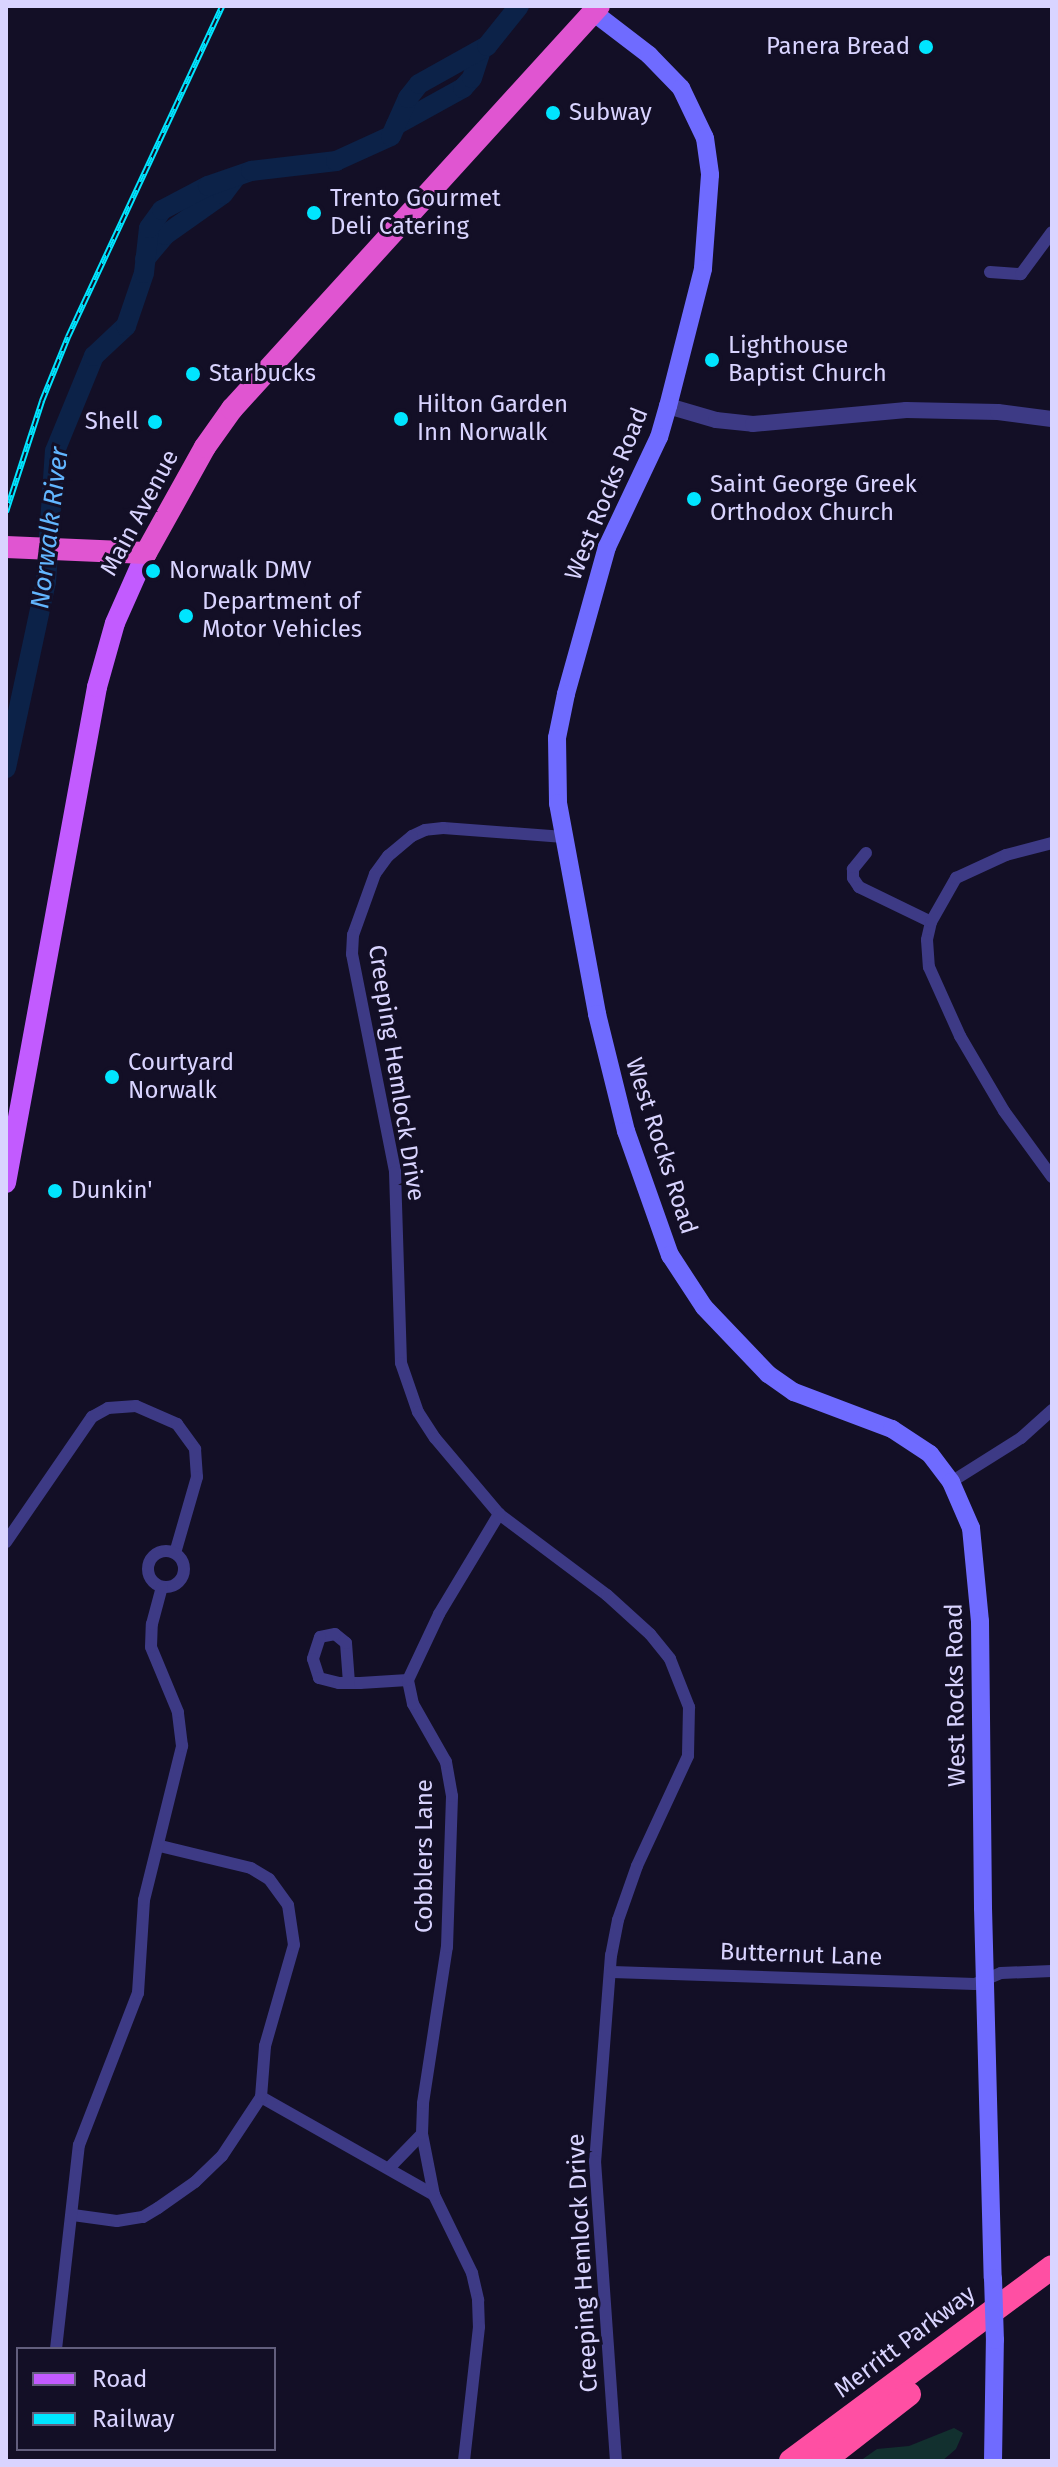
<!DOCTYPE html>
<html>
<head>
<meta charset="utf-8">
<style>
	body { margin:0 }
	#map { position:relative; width:1058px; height:2467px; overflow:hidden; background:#130f26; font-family:"Fira Sans",sans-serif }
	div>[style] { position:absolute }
	.green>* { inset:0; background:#12302f }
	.river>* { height:20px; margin:-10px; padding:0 10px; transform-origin:10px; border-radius:10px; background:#0c2248 }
	.minor>* { height:12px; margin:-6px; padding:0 6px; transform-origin:6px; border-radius:6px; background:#3d3a85 }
	.minor>.ring { margin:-6px; padding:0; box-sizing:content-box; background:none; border:12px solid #3d3a85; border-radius:50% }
	.tertiary>* { height:16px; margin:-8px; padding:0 8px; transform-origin:8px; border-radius:8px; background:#3d3a85 }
	.secondary>* { height:18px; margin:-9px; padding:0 9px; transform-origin:9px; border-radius:9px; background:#6f6bff }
	.primary>* { height:20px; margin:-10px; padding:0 10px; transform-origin:10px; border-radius:10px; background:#c25bff }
	.trunk>* { height:22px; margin:-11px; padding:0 11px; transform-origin:11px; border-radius:11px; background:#e055d1 }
	.motorway>* { height:24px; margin:-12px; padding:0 12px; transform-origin:12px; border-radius:12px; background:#ff4fa3 }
	.rail>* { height:6px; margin-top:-3px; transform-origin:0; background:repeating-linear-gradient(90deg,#130f26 0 9px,#00e5ff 0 18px); box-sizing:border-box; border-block:2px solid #00e5ff }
	.secondary-bridge>* { height:18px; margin:-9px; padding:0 9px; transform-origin:9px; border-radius:9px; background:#6f6bff }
	.dots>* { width:22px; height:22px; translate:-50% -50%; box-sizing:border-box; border:4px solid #130f26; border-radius:50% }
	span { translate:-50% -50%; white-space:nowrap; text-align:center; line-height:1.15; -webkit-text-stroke:6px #130f26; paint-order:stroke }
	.poi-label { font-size:24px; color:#d9d4ff }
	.right { translate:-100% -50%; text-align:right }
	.left { translate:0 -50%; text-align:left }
	.street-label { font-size:24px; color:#d9d4ff }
	.water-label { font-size:26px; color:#62b6ff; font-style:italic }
	.frame { position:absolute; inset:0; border:8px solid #d9d4ff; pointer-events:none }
	.legend { position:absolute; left:16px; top:2347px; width:260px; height:104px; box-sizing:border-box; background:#130f26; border:2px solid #625e7d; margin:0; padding:10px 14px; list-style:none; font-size:24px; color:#d9d4ff }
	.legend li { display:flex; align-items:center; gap:16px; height:40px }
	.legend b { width:40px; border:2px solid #625e7d }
</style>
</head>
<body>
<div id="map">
	<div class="green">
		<div style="clip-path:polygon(954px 2428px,963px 2433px,956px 2449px,942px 2461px,860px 2461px,877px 2449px,909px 2446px)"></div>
	</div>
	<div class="river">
		<div style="left:396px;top:125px;width:77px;rotate:-28.9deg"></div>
		<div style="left:463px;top:88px;width:13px;rotate:-48deg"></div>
		<div style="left:472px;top:78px;width:29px;rotate:-72deg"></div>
		<div style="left:145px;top:259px;width:31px;rotate:-50deg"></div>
		<div style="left:165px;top:235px;width:71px;rotate:-35.3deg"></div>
		<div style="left:223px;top:194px;width:21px;rotate:-53deg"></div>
		<div style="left:6px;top:768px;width:190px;rotate:-77.9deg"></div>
		<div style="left:46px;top:582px;width:131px;rotate:-86.1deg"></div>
		<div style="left:55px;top:451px;width:103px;rotate:-67.7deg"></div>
		<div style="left:94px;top:356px;width:44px;rotate:-43.2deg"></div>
		<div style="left:126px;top:326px;width:56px;rotate:-71.2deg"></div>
		<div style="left:144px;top:273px;width:45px;rotate:-83.7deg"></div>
		<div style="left:149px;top:228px;width:22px;rotate:-54deg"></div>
		<div style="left:162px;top:210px;width:52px;rotate:-27.6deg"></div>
		<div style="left:208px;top:186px;width:46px;rotate:-19.2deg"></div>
		<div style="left:251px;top:171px;width:86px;rotate:-6.7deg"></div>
		<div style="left:336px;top:161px;width:60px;rotate:-24.4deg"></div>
		<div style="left:391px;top:136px;width:42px;rotate:-65.9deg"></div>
		<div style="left:408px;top:98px;width:18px;rotate:-52deg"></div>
		<div style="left:419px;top:84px;width:78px;rotate:-29.2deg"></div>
		<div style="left:487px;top:46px;width:51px;rotate:-51.3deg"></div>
	</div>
	<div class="minor">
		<div style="left:990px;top:272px;width:31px;rotate:4deg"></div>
		<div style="left:1021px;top:274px;width:52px;rotate:-53.6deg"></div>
		<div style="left:564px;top:837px;width:121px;rotate:-175.7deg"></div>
		<div style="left:443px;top:828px;width:18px;rotate:174deg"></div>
		<div style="left:425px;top:830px;width:14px;rotate:155deg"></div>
		<div style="left:412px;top:836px;width:31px;rotate:140deg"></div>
		<div style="left:388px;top:856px;width:22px;rotate:126deg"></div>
		<div style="left:375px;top:874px;width:65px;rotate:109.8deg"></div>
		<div style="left:353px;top:935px;width:19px;rotate:93deg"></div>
		<div style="left:352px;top:954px;width:222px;rotate:78.8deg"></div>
		<div style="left:395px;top:1172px;width:191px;rotate:88.2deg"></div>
		<div style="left:401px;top:1363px;width:52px;rotate:70.9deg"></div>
		<div style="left:418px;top:1412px;width:31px;rotate:57deg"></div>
		<div style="left:435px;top:1438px;width:99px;rotate:49.9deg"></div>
		<div style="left:499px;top:1514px;width:135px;rotate:36.9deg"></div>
		<div style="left:607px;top:1595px;width:58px;rotate:42.2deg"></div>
		<div style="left:650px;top:1634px;width:32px;rotate:51deg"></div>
		<div style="left:670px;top:1659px;width:52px;rotate:68.4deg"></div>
		<div style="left:689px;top:1707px;width:49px;rotate:91.2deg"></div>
		<div style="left:688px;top:1756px;width:121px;rotate:114.9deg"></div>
		<div style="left:637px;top:1866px;width:57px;rotate:109.4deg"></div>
		<div style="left:618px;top:1920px;width:36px;rotate:101deg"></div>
		<div style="left:611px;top:1955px;width:207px;rotate:94.4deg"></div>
		<div style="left:595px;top:2161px;width:301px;rotate:86deg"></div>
		<div style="left:866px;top:853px;width:21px;rotate:129deg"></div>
		<div style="left:853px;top:869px;width:9px;rotate:90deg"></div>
		<div style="left:853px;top:878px;width:11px;rotate:56deg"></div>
		<div style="left:859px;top:887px;width:80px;rotate:25.9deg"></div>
		<div style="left:931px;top:922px;width:18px;rotate:103deg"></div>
		<div style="left:927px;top:940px;width:27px;rotate:86deg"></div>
		<div style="left:929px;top:967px;width:76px;rotate:65.8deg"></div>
		<div style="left:960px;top:1036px;width:87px;rotate:59.6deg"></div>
		<div style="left:1004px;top:1111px;width:82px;rotate:54deg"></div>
		<div style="left:931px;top:922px;width:51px;rotate:-60.4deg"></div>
		<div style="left:956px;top:878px;width:55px;rotate:-24.7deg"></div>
		<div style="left:1006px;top:855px;width:48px;rotate:-14.6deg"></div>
		<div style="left:951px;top:1482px;width:83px;rotate:-32.2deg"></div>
		<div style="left:1021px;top:1438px;width:42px;rotate:-42.1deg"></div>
		<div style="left:6px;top:1542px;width:152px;rotate:-55.5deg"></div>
		<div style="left:92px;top:1417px;width:18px;rotate:-29deg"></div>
		<div style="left:108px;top:1408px;width:28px;rotate:-4deg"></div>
		<div style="left:136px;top:1406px;width:45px;rotate:23.7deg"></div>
		<div style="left:177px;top:1424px;width:31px;rotate:54deg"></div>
		<div style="left:195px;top:1449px;width:28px;rotate:86deg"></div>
		<div style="left:197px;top:1477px;width:79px;rotate:106.1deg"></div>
		<div class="ring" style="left:148px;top:1551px;width:24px;height:24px"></div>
		<div style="left:349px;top:1683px;width:40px;rotate:-94.3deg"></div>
		<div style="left:346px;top:1643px;width:14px;rotate:-141deg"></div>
		<div style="left:335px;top:1634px;width:15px;rotate:169deg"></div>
		<div style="left:320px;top:1637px;width:23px;rotate:108deg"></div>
		<div style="left:313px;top:1659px;width:20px;rotate:72deg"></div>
		<div style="left:319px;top:1678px;width:21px;rotate:14deg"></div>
		<div style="left:339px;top:1683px;width:21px"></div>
		<div style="left:360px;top:1683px;width:48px;rotate:-3.6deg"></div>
		<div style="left:612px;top:1972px;width:363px;rotate:1.9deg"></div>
		<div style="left:975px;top:1984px;width:28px;rotate:-23deg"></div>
		<div style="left:1001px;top:1973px;width:51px;rotate:-2.2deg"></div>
		<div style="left:261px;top:2097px;width:199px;rotate:29.5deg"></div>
		<div style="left:434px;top:2195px;width:87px;rotate:64deg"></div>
		<div style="left:472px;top:2273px;width:28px;rotate:77deg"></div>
		<div style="left:478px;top:2300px;width:27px;rotate:88deg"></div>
		<div style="left:479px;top:2327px;width:135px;rotate:96.4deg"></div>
		<div style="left:390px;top:2167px;width:46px;rotate:-45.9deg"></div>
		<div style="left:434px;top:2195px;width:62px;rotate:-101.1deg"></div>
		<div style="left:422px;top:2134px;width:31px;rotate:-88deg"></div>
		<div style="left:423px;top:2103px;width:158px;rotate:-81.3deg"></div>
		<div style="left:447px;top:1947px;width:151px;rotate:-88.1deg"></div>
		<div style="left:452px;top:1796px;width:35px;rotate:-100deg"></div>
		<div style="left:446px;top:1762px;width:67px;rotate:-119.6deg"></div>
		<div style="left:413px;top:1704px;width:25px;rotate:-102deg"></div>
		<div style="left:408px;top:1680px;width:73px;rotate:-64.8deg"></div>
		<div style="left:439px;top:1614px;width:117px;rotate:-59deg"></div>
		<div style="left:73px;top:2215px;width:44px;rotate:7.8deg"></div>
		<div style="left:117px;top:2221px;width:26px;rotate:-9deg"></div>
		<div style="left:143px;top:2217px;width:17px;rotate:-31deg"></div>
		<div style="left:158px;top:2208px;width:45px;rotate:-35.1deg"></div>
		<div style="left:195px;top:2182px;width:37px;rotate:-44deg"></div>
		<div style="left:222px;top:2156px;width:71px;rotate:-56.5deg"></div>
		<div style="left:261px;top:2097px;width:51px;rotate:-85.5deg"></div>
		<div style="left:265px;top:2046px;width:105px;rotate:-74deg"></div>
		<div style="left:294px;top:1945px;width:40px;rotate:-98.5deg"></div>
		<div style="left:288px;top:1905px;width:32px;rotate:-126deg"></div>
		<div style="left:269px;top:1879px;width:21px;rotate:-149deg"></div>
		<div style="left:251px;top:1868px;width:94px;rotate:-166.4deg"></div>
		<div style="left:56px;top:2349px;width:205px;rotate:-83.6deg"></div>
		<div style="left:79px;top:2145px;width:163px;rotate:-68.8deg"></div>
		<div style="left:138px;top:1993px;width:93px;rotate:-86.3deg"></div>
		<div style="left:144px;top:1900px;width:159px;rotate:-76.1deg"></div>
		<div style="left:182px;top:1746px;width:34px;rotate:-97deg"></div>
		<div style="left:178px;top:1712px;width:70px;rotate:-112.6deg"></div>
		<div style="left:151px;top:1647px;width:23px;rotate:-88deg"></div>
		<div style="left:152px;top:1624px;width:38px;rotate:-75deg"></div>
	</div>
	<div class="tertiary">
		<div style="left:668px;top:406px;width:50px;rotate:16.3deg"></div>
		<div style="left:716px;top:420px;width:37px;rotate:6deg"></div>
		<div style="left:753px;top:424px;width:154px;rotate:-5.2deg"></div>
		<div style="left:906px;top:410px;width:92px;rotate:1.2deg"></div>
		<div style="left:998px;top:412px;width:54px;rotate:7.4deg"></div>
	</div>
	<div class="secondary">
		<div style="left:593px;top:12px;width:71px;rotate:37.5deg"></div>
		<div style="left:649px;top:55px;width:46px;rotate:45.9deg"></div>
		<div style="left:681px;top:88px;width:55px;rotate:64.4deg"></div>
		<div style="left:705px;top:138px;width:37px;rotate:82deg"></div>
		<div style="left:710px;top:175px;width:94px;rotate:94.3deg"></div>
		<div style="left:703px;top:269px;width:141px;rotate:104.3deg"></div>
		<div style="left:668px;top:406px;width:32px;rotate:106deg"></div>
		<div style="left:659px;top:437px;width:122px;rotate:115.3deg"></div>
		<div style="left:607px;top:547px;width:153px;rotate:105.6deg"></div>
		<div style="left:566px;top:694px;width:45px;rotate:101.6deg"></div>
		<div style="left:557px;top:738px;width:65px;rotate:89.1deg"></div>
		<div style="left:558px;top:803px;width:215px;rotate:79.5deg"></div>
		<div style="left:597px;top:1014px;width:121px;rotate:76.1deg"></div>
		<div style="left:626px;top:1131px;width:132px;rotate:70.5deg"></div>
		<div style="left:670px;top:1255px;width:62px;rotate:56.8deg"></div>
		<div style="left:704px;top:1307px;width:93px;rotate:46.3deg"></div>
		<div style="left:768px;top:1374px;width:32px;rotate:35deg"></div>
		<div style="left:794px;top:1392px;width:105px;rotate:20.7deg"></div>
		<div style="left:892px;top:1429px;width:45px;rotate:33.3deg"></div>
		<div style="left:930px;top:1454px;width:35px;rotate:53deg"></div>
		<div style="left:951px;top:1482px;width:50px;rotate:66.5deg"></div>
		<div style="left:971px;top:1528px;width:93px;rotate:84.5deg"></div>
		<div style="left:980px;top:1621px;width:287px;rotate:89.4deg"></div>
		<div style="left:983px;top:1908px;width:370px;rotate:88.5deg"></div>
		<div style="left:993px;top:2461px;width:121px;rotate:-89.1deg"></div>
	</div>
	<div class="primary">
		<div style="left:6px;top:1183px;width:504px;rotate:-79.6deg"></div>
		<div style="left:97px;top:687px;width:66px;rotate:-74.3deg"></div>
		<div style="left:115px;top:623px;width:77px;rotate:-66.1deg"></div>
	</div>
	<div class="trunk">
		<div style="left:6px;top:547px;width:140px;rotate:2.5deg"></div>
		<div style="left:146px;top:553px;width:121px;rotate:-60.9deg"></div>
		<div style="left:205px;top:447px;width:47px;rotate:-54.6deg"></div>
		<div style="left:232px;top:409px;width:545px;rotate:-47.68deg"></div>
	</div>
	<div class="motorway">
		<div style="left:791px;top:2461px;width:325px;rotate:-36.6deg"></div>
		<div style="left:823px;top:2461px;width:109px;rotate:-37.9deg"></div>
	</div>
	<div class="rail">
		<div style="left:6px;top:512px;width:117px;rotate:-72deg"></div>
		<div style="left:42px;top:401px;width:69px;rotate:-67.9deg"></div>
		<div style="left:68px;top:337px;width:365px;rotate:-65deg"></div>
	</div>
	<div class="secondary-bridge">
		<div style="left:993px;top:2278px;width:62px;rotate:88.2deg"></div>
	</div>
	<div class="dots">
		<div style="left:926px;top:47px;background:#00e5ff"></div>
		<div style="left:553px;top:113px;background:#00e5ff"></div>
		<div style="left:314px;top:213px;background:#00e5ff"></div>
		<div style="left:712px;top:360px;background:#00e5ff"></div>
		<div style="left:193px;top:374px;background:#00e5ff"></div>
		<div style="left:401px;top:419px;background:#00e5ff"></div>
		<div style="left:155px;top:422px;background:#00e5ff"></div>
		<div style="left:694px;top:499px;background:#00e5ff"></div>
		<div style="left:153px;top:571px;background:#00e5ff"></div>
		<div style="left:186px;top:616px;background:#00e5ff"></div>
		<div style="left:112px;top:1077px;background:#00e5ff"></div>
		<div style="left:55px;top:1191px;background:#00e5ff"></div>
	</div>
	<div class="poi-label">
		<span class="right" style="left:910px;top:47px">Panera Bread</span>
		<span class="left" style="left:569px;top:113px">Subway</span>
		<span class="left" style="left:330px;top:213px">Trento Gourmet<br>Deli Catering</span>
		<span class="left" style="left:728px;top:360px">Lighthouse<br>Baptist Church</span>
		<span class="left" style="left:209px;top:374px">Starbucks</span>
		<span class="left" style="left:417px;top:419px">Hilton Garden<br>Inn Norwalk</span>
		<span class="right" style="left:139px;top:422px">Shell</span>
		<span class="left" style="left:710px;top:499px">Saint George Greek<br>Orthodox Church</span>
		<span class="left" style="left:169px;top:571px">Norwalk DMV</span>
		<span class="left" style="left:202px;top:616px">Department of<br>Motor Vehicles</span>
		<span class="left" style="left:128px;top:1077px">Courtyard<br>Norwalk</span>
		<span class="left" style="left:71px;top:1191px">Dunkin'</span>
	</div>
	<div class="street-label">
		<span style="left:607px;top:494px;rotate:-68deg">West Rocks Road</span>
		<span style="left:140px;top:513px;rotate:-62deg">Main Avenue</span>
		<span style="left:396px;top:1073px;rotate:81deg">Creeping Hemlock Drive</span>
		<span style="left:661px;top:1146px;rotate:72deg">West Rocks Road</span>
		<span style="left:956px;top:1695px;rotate:-91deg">West Rocks Road</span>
		<span style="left:425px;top:1856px;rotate:-90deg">Cobblers Lane</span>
		<span style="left:801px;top:1955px;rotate:2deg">Butternut Lane</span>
		<span style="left:583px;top:2263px;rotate:-93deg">Creeping Hemlock Drive</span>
		<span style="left:905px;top:2342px;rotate:-37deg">Merritt Parkway</span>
	</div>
	<div class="water-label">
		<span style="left:50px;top:528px;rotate:-83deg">Norwalk River</span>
	</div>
	<div class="frame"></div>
	<ul class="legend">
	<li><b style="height:10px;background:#c25bff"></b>Road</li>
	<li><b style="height:10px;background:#00e5ff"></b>Railway</li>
	</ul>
</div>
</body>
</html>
